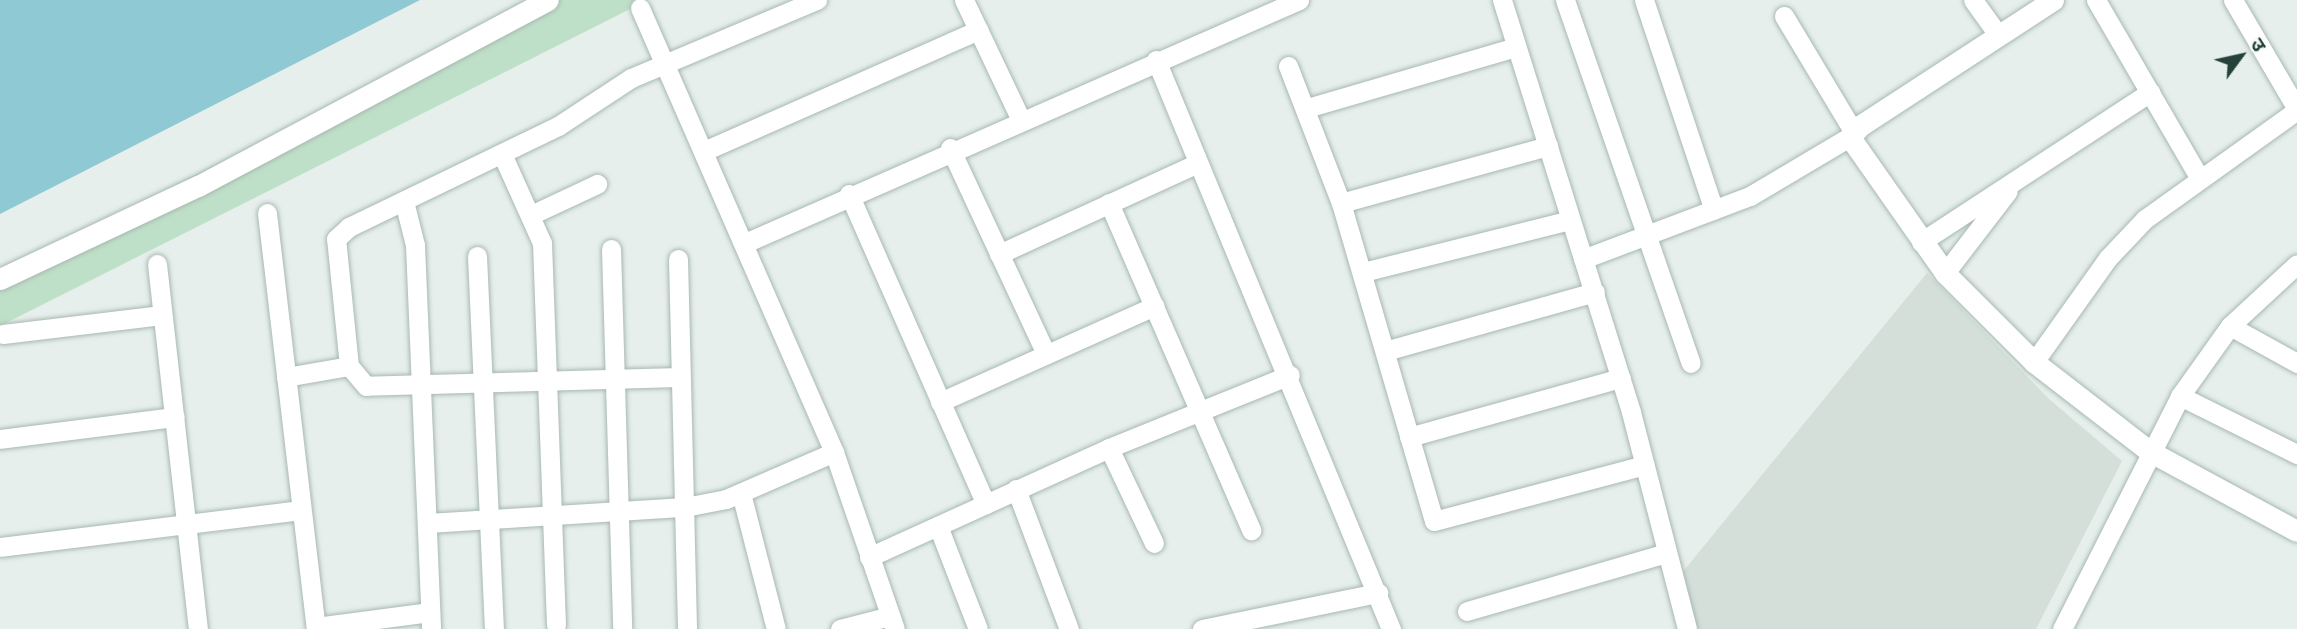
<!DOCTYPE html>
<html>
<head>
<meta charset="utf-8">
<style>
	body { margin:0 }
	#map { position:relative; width:2297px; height:629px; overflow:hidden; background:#e6efeb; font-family:"Titillium Web","Noto Sans Devanagari",sans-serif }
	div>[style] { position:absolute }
	.built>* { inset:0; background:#d4dfda }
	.green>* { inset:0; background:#bfe0c8 }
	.water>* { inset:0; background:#8ec9d4 }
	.roads { filter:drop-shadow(0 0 2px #a8b8b2) drop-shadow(0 0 2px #a8b8b2) }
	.minor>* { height:19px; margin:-9.5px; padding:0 9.5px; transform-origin:9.5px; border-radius:9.5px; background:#fff }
	.tertiary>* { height:21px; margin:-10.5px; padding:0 10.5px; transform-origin:10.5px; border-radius:10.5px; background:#fff }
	span { translate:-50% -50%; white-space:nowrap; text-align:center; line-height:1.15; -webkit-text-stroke:5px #f7fbf9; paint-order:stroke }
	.north { position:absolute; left:2206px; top:21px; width:70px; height:70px; -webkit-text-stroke:5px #f7fbf9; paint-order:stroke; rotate:57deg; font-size:19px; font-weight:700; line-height:28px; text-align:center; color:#24423a }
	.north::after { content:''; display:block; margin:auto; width:24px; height:32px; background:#24423a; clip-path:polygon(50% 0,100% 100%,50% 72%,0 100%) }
</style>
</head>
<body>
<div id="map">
	<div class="built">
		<div style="clip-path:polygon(1927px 273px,2049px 399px,2122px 461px,2036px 629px,1697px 629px,1681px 574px)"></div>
	</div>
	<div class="green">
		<div style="clip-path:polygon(541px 0,648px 0,0 326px,0 274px)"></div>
	</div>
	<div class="water">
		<div style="clip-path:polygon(0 0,420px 0,0 214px)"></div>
	</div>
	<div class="roads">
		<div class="minor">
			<div style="left:964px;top:0;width:131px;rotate:64.6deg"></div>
			<div style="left:1502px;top:0;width:432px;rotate:72.6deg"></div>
			<div style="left:1631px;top:412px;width:224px;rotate:75.5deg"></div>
			<div style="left:1565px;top:0;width:384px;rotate:70.9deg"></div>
			<div style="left:1644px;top:0;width:221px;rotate:71.6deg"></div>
			<div style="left:1973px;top:0;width:44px;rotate:54.2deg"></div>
			<div style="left:2096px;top:0;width:203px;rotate:59.8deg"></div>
			<div style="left:2233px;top:0;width:126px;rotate:59.6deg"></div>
			<div style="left:640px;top:8px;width:485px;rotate:66.4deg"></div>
			<div style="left:834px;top:452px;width:187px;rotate:71deg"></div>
			<div style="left:1784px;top:16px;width:134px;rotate:59deg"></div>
			<div style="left:1156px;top:60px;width:616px;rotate:67.56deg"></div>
			<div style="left:1288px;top:66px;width:147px;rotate:68.9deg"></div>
			<div style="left:1341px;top:203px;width:331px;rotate:73.7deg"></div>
			<div style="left:1434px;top:521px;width:218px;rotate:-14.9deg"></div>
			<div style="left:1307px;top:108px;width:218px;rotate:-16.3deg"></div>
			<div style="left:950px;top:148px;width:227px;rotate:65deg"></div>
			<div style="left:704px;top:151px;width:300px;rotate:-23.8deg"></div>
			<div style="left:502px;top:154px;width:98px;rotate:65.8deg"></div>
			<div style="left:542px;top:243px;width:382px;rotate:87.9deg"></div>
			<div style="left:849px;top:194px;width:339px;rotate:66.2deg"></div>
			<div style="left:404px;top:201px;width:45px;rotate:76deg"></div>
			<div style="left:415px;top:245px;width:384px;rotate:87.6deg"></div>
			<div style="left:1109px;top:203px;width:357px;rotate:66.5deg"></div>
			<div style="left:1341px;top:203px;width:215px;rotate:-15.4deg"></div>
			<div style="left:267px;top:213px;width:419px;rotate:83.3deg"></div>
			<div style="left:533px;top:214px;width:71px;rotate:-25.1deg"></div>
			<div style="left:1921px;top:242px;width:274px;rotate:-33.2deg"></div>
			<div style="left:745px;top:243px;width:605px;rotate:-23.68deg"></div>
			<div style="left:611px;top:249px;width:380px;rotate:88.3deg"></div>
			<div style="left:999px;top:254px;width:219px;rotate:-24.6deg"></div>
			<div style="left:477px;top:256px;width:373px;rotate:87.4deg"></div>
			<div style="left:678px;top:259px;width:370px;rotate:88.6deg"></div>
			<div style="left:1583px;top:259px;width:178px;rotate:-20.7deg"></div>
			<div style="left:1750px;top:196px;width:117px;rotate:-30.7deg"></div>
			<div style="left:157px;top:264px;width:367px;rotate:83.6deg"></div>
			<div style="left:1363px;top:272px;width:213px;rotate:-14.1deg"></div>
			<div style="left:1945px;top:273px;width:103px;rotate:-52.5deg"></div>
			<div style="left:2230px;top:326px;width:77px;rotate:28.9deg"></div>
			<div style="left:3px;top:334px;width:160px;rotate:-6.8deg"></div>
			<div style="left:1385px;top:351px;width:218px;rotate:-15.7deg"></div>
			<div style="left:2034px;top:362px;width:128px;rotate:-54.6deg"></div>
			<div style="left:2108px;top:258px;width:54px;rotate:-46.5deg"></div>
			<div style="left:2145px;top:219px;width:187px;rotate:-35.6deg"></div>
			<div style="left:286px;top:377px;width:64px;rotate:-9.9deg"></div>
			<div style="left:679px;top:377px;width:313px;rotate:178.4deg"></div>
			<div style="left:366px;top:386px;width:26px;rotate:-130deg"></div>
			<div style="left:349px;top:366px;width:128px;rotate:-95.8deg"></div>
			<div style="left:336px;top:239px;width:18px;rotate:-43deg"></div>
			<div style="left:349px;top:227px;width:232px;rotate:-25.8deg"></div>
			<div style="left:558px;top:126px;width:87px;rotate:-33.3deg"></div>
			<div style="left:631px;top:78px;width:202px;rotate:-22.8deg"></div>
			<div style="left:2180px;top:396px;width:131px;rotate:26.4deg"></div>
			<div style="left:940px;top:402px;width:235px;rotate:-24.1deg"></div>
			<div style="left:1409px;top:437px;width:220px;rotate:-15.6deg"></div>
			<div style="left:0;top:439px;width:176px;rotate:-7.2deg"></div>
			<div style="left:1109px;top:448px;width:105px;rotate:64.7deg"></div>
			<div style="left:1016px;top:489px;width:150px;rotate:69.3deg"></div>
			<div style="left:741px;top:493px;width:140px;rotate:75.6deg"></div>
			<div style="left:428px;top:523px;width:257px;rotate:-3.6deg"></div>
			<div style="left:685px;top:507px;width:42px;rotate:-11deg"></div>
			<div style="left:726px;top:499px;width:118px;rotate:-23.5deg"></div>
			<div style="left:938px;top:526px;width:110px;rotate:68.8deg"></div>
			<div style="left:0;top:547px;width:302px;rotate:-7deg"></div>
			<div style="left:869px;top:557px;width:264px;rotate:-24.4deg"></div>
			<div style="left:1109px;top:448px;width:195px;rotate:-22deg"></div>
			<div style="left:1467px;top:611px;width:208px;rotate:-16.2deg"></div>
			<div style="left:316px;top:627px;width:115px;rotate:-7.5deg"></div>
			<div style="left:840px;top:629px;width:52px;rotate:-14.6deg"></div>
			<div style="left:1202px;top:629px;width:180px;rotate:-11.6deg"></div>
			<div style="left:2062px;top:629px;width:261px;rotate:-63.1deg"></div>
			<div style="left:2180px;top:396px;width:86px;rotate:-54.5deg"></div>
			<div style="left:2230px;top:326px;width:91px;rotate:-42.8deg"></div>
		</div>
		<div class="tertiary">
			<div style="left:2053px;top:0;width:230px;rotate:146.9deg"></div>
			<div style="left:1860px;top:126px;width:13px;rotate:132deg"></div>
			<div style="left:1851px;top:136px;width:8px;rotate:67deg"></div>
			<div style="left:1854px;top:143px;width:159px;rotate:55deg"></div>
			<div style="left:1945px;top:273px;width:126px;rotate:45deg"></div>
			<div style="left:2034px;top:362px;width:145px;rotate:37.7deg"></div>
			<div style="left:2149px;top:451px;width:168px;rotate:28.4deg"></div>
			<div style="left:0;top:279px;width:219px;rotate:-25.2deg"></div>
			<div style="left:198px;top:186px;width:396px;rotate:-28deg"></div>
		</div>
	</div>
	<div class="north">उ</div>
</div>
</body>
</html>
